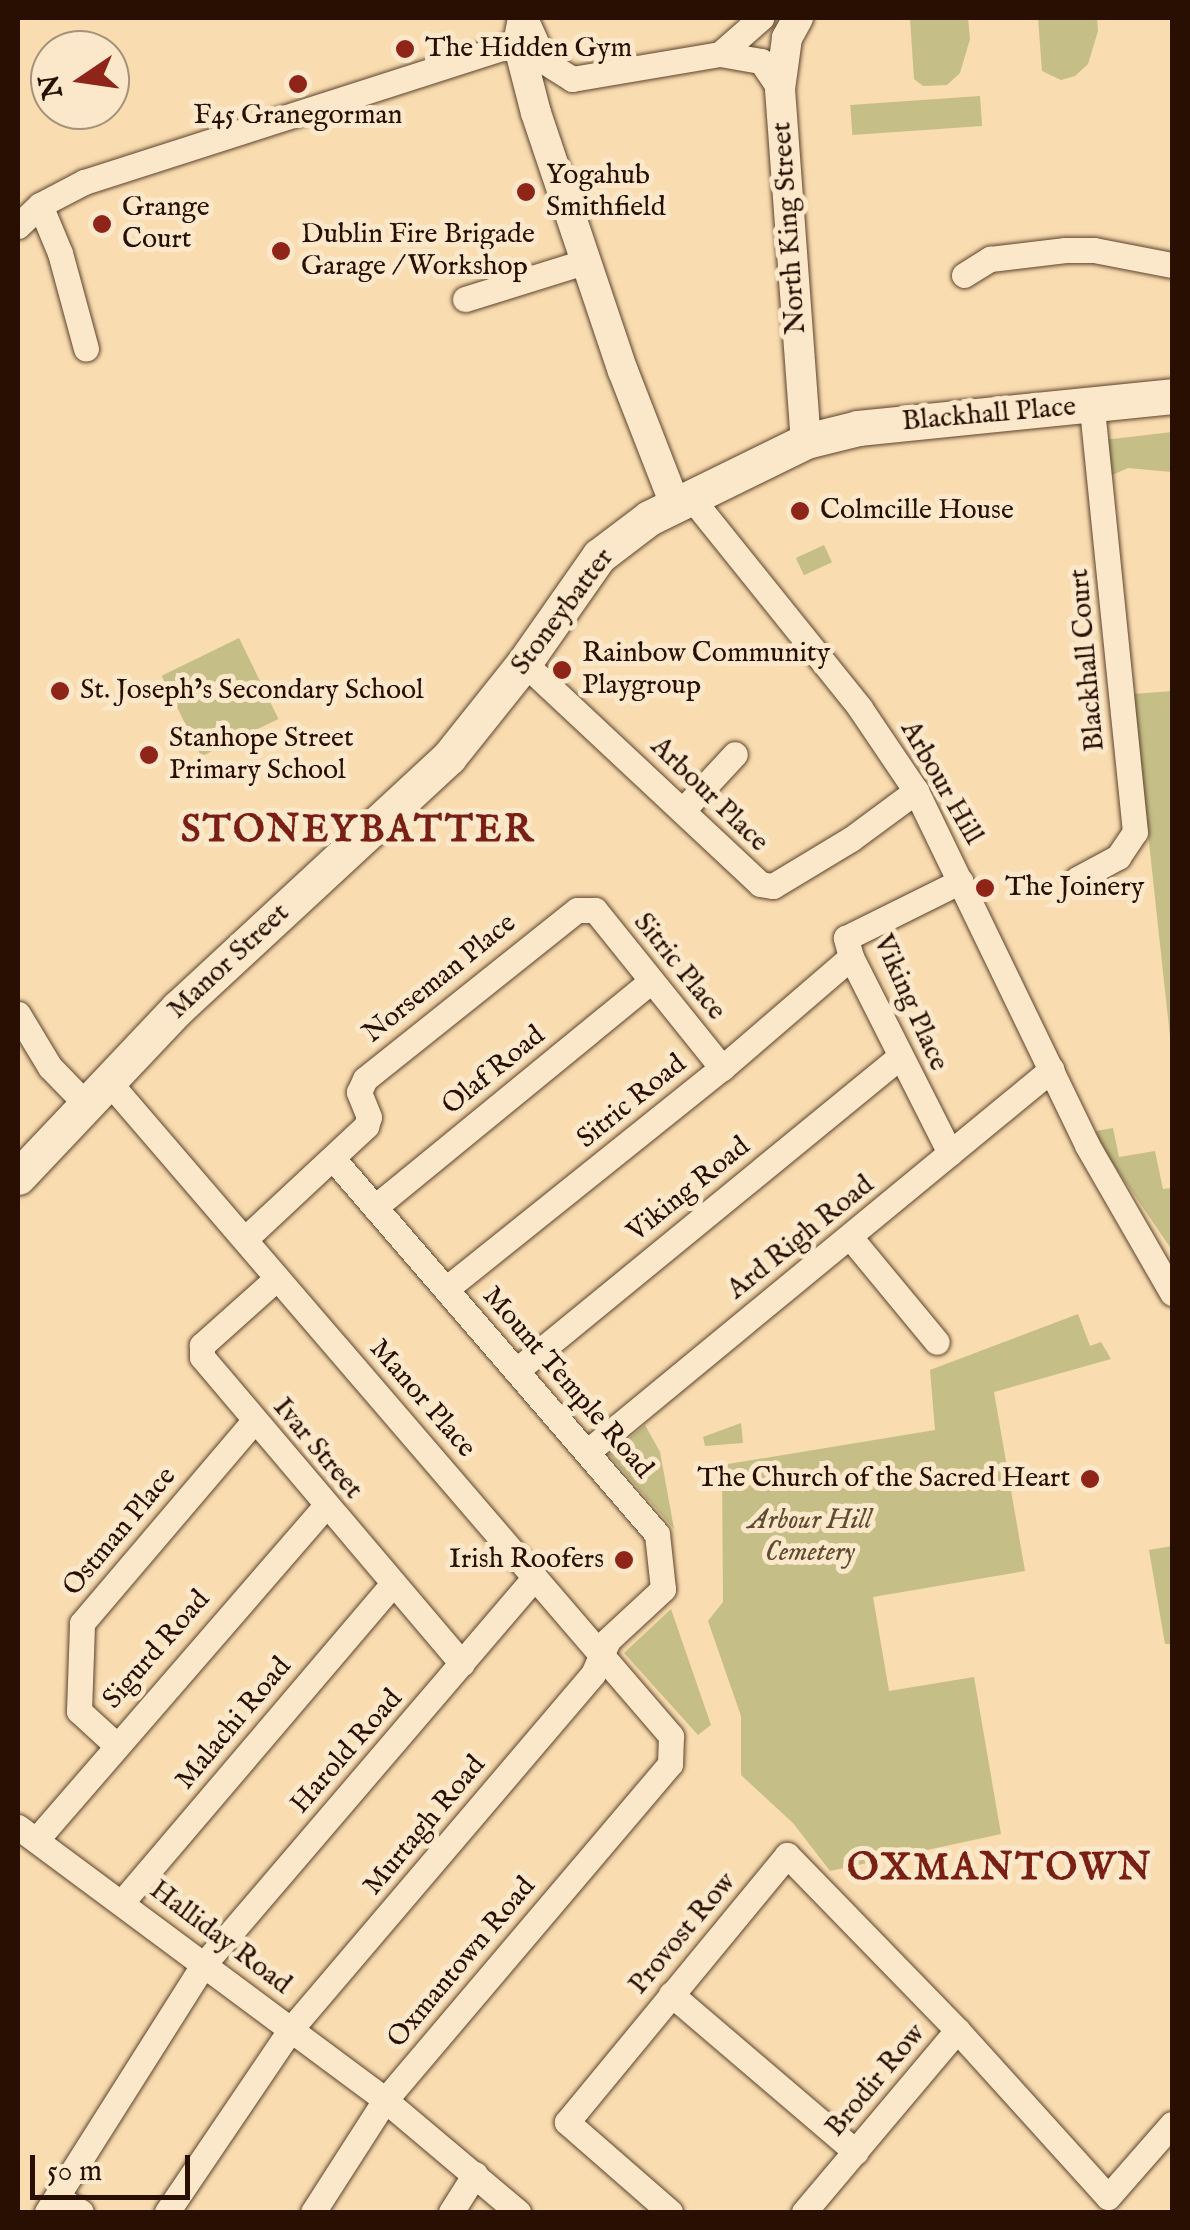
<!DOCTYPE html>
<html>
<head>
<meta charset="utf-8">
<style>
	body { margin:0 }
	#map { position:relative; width:1190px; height:2230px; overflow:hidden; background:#f9dcaf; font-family:"IM FELL English",serif }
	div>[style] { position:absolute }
	.green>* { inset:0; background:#c5be86; transform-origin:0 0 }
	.roads { filter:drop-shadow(0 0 2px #5c422d) drop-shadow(0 0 2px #5c422d) }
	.minor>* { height:25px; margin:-12.5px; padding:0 12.5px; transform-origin:12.5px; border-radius:12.5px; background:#fbe8cb }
	.tertiary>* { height:30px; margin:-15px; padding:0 15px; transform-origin:15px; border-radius:15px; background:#fbe8cb }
	.secondary>* { height:35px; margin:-17.5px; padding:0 17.5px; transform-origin:17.5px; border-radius:17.5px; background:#fbe8cb }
	.dots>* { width:28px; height:28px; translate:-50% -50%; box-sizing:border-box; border:5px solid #fbe8cb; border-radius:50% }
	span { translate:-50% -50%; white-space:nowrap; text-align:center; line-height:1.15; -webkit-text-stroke:10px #fbe8cb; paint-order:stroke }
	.poi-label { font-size:28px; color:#280f02 }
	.left { translate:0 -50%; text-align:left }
	.right { translate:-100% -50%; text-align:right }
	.street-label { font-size:28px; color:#280f02 }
	.park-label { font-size:28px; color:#5f4c30; font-style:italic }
	.district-label { font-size:38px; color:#7a1f14; font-weight:700; letter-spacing:2.5px }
	.frame { position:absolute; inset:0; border:20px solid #280f02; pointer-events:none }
	.north { position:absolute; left:30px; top:30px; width:100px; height:100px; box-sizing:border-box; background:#fbe8cb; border:2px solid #a7917b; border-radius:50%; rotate:257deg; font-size:28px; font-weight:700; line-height:40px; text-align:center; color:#280f02 }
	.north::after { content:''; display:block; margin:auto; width:35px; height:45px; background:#8f2418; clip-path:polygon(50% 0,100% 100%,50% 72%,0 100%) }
	.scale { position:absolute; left:30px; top:2155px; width:160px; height:45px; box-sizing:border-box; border:5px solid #280f02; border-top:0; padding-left:12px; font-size:30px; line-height:35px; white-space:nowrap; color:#280f02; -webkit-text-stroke:8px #fbe8cb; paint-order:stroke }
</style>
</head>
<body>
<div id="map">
	<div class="green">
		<div style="clip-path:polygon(910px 18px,968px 18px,970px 39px,960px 73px,947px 85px,923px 86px,914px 79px)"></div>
		<div style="clip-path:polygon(1038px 18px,1097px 18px,1098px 31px,1088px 64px,1075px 76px,1061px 80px,1042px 71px)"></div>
		<div style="left:980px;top:96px;width:30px;height:130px;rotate:86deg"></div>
		<div style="clip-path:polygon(1172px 432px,1172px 472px,1128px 468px,1108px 477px,1104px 440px)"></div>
		<div style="left:824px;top:545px;width:19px;height:31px;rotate:65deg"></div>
		<div style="left:239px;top:638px;width:90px;height:86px;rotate:64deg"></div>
		<div style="clip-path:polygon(1172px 691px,1172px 1045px,1171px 1046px,1133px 694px)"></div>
		<div style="clip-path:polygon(1113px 1128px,1119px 1157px,1155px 1151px,1163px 1189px,1172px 1188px,1172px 1250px,1100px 1145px,1096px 1131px)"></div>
		<div style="clip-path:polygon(1078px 1314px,1090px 1346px,1101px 1342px,1111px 1359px,994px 1392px,1025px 1571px,873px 1597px,889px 1691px,974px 1677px,1001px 1834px,830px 1871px,793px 1823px,741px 1775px,741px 1716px,708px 1621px,723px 1602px,722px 1465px,935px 1430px,930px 1370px)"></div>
		<div style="clip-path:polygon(741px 1423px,743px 1443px,705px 1446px,703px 1437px)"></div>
		<div style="clip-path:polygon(645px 1425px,660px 1452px,674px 1529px,609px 1455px)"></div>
		<div style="clip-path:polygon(1172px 1546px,1172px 1652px,1171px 1644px,1165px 1644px,1149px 1550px)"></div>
		<div style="clip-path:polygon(671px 1609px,711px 1725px,698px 1735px,624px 1653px)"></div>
	</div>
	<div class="roads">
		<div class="minor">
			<div style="left:525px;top:18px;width:48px;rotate:65.6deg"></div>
			<div style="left:545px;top:62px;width:32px;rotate:32deg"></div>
			<div style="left:572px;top:79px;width:150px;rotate:-9.6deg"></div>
			<div style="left:720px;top:54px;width:42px;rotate:9.7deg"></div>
			<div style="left:761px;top:61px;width:34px;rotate:56deg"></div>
			<div style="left:720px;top:54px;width:55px;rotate:-41.3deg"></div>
			<div style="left:40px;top:205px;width:52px;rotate:67.4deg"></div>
			<div style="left:60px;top:253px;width:99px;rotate:74.8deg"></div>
			<div style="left:18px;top:226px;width:30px;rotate:-44deg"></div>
			<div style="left:40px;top:205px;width:50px;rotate:-27.6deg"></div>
			<div style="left:84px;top:182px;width:456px;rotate:-17.8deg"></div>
			<div style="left:964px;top:275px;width:31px;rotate:-32deg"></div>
			<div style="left:990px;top:259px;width:76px;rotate:-6.8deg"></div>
			<div style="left:1065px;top:250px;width:29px"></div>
			<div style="left:1094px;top:250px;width:79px;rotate:10.9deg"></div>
			<div style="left:465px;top:299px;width:128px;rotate:-17.3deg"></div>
			<div style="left:689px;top:495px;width:273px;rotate:51.2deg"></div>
			<div style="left:860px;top:708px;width:100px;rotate:56deg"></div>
			<div style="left:916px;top:791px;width:393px;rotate:64.2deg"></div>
			<div style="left:1087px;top:1145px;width:171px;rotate:60.1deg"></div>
			<div style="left:524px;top:663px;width:323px;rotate:43.1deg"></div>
			<div style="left:760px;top:884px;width:13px;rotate:9deg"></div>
			<div style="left:773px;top:886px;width:91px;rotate:-31.1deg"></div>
			<div style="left:851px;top:839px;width:81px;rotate:-36.4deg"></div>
			<div style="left:683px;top:810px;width:76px;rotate:-47.1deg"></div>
			<div style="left:1077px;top:879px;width:47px;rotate:-28.2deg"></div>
			<div style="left:1118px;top:857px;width:30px;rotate:-56deg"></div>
			<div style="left:1135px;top:832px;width:429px;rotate:-95.8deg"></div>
			<div style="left:18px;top:1014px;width:62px;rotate:58.9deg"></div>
			<div style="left:50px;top:1067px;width:50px;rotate:45.8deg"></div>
			<div style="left:108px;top:1081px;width:864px;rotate:49.32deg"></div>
			<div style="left:671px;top:1736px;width:28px;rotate:92deg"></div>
			<div style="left:670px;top:1764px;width:441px;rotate:130.3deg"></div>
			<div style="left:385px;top:2100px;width:133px;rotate:122.7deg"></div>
			<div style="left:950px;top:1153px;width:220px;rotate:-116.8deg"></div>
			<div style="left:851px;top:957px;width:20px;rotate:-105deg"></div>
			<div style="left:846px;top:938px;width:128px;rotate:-26.4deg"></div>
			<div style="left:375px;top:1207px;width:357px;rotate:-39.3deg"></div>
			<div style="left:850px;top:1237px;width:136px;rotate:50.4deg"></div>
			<div style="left:245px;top:1239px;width:166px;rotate:-43deg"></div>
			<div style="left:366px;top:1126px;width:9px;rotate:-72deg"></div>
			<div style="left:369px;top:1117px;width:27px;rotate:-112deg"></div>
			<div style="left:359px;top:1092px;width:14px;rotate:-65deg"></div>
			<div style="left:365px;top:1079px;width:271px;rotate:-38.6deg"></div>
			<div style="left:577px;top:910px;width:18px"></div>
			<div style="left:595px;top:910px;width:203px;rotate:51.2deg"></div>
			<div style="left:277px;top:1278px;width:101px;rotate:138.2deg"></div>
			<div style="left:202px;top:1345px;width:12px;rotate:90deg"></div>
			<div style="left:202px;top:1357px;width:402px;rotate:49.7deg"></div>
			<div style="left:446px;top:1289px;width:354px;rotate:-38.7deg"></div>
			<div style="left:722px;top:1068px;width:170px;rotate:-40.7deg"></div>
			<div style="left:517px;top:1370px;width:495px;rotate:-39.3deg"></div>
			<div style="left:587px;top:1452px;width:602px;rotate:-39.48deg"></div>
			<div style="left:115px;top:1744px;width:49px;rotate:-137.5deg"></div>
			<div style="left:79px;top:1711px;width:88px;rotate:-88deg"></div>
			<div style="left:82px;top:1623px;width:265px;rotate:-49.6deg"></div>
			<div style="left:18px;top:1827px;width:457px;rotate:36.6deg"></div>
			<div style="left:385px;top:2100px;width:174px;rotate:40.1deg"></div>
			<div style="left:37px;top:1839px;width:442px;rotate:-49.1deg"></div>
			<div style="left:122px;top:1902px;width:416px;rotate:-49.6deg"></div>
			<div style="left:671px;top:1994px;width:243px;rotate:40.5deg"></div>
			<div style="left:57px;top:2197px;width:28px;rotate:32deg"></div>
			<div style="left:47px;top:2212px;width:294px;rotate:-57.7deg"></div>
			<div style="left:204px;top:1964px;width:509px;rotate:-49.46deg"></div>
			<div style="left:167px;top:2212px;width:220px;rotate:-55.9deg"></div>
			<div style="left:290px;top:2030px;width:467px;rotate:-49.6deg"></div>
			<div style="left:593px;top:1674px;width:37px;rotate:-66deg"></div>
			<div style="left:608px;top:1640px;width:75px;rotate:-42.8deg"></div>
			<div style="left:663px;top:1589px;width:55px;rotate:-96.2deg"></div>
			<div style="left:657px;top:1534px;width:496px;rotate:-130.8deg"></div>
			<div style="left:451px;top:2212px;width:45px;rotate:-57.7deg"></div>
			<div style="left:670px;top:2212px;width:137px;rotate:-138.9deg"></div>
			<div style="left:567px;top:2122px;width:346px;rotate:-50.5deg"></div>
			<div style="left:787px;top:1855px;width:244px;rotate:45.8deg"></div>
			<div style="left:957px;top:2030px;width:225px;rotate:47.9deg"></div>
			<div style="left:1108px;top:2197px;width:97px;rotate:-48.8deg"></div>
			<div style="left:804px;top:2212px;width:238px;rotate:-49.9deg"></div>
		</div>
		<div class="tertiary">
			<div style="left:523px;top:18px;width:25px;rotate:101deg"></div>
			<div style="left:518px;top:43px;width:72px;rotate:75.6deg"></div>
			<div style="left:536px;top:113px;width:272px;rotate:71.4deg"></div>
			<div style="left:623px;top:371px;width:141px;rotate:68.7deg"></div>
			<div style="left:798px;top:18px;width:23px;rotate:119deg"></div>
			<div style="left:787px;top:38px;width:51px;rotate:97.8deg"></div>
			<div style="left:780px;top:89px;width:353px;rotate:85.8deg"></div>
		</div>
		<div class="secondary">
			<div style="left:18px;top:1177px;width:233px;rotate:-46.6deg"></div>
			<div style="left:178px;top:1008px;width:369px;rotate:-42.8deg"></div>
			<div style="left:449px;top:757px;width:120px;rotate:-51.4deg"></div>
			<div style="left:524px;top:663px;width:131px;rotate:-55deg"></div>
			<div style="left:599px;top:556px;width:63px;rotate:-37.2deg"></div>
			<div style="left:649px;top:518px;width:175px;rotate:-26.1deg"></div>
			<div style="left:806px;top:441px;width:54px;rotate:-14deg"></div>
			<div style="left:858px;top:428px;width:316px;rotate:-5.8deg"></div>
		</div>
	</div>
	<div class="dots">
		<div style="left:405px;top:49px;background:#8f2418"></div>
		<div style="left:298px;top:84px;background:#8f2418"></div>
		<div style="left:526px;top:192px;background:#8f2418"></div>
		<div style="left:102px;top:224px;background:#8f2418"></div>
		<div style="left:281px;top:251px;background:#8f2418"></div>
		<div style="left:800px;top:511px;background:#8f2418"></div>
		<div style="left:562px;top:670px;background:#8f2418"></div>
		<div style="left:60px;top:691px;background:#8f2418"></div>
		<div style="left:149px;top:755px;background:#8f2418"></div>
		<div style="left:985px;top:888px;background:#8f2418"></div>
		<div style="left:1090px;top:1479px;background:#8f2418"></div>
		<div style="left:624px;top:1560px;background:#8f2418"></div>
	</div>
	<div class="poi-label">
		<span class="left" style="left:425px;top:49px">The Hidden Gym</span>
		<span style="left:298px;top:116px">F45 Granegorman</span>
		<span class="left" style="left:546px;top:192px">Yogahub<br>Smithfield</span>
		<span class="left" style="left:122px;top:224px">Grange<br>Court</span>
		<span class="left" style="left:301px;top:251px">Dublin Fire Brigade<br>Garage / Workshop</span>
		<span class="left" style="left:820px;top:511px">Colmcille House</span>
		<span class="left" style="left:582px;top:670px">Rainbow Community<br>Playgroup</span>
		<span class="left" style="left:80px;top:691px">St. Joseph’s Secondary School</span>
		<span class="left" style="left:169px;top:755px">Stanhope Street<br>Primary School</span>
		<span class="left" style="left:1005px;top:888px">The Joinery</span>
		<span class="right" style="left:1070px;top:1479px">The Church of the Sacred Heart</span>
		<span class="right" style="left:604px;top:1560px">Irish Roofers</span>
	</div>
	<div class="street-label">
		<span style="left:790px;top:228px;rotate:-94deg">North King Street</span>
		<span style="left:989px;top:415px;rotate:-5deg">Blackhall Place</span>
		<span style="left:563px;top:612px;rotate:-53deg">Stoneybatter</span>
		<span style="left:1088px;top:660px;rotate:-95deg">Blackhall Court</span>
		<span style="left:941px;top:783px;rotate:60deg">Arbour Hill</span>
		<span style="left:709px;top:795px;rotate:44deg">Arbour Place</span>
		<span style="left:229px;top:962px;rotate:-43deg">Manor Street</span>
		<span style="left:679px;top:967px;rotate:51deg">Sitric Place</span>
		<span style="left:440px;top:979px;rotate:-39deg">Norseman Place</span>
		<span style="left:910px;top:1003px;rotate:66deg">Viking Place</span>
		<span style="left:494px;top:1071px;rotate:-39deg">Olaf Road</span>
		<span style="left:632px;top:1102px;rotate:-39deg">Sitric Road</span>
		<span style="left:689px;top:1190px;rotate:-39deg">Viking Road</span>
		<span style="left:801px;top:1238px;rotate:-39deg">Ard Righ Road</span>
		<span style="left:567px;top:1383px;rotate:49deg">Mount Temple Road</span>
		<span style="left:422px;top:1399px;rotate:49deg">Manor Place</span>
		<span style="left:317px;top:1449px;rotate:50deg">Ivar Street</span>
		<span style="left:120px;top:1532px;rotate:-50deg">Ostman Place</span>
		<span style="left:157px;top:1650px;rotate:-49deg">Sigurd Road</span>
		<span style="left:234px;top:1724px;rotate:-50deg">Malachi Road</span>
		<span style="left:347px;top:1752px;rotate:-49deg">Harold Road</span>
		<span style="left:425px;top:1826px;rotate:-50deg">Murtagh Road</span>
		<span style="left:683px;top:1934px;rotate:-50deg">Provost Row</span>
		<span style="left:220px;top:1938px;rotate:37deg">Halliday Road</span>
		<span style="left:462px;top:1963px;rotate:-50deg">Oxmantown Road</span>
		<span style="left:876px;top:2081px;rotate:-50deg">Brodir Row</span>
	</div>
	<div class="park-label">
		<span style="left:810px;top:1537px">Arbour Hill<br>Cemetery</span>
	</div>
	<div class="district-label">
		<span style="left:358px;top:832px">STONEYBATTER</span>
		<span style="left:1000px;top:1870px">OXMANTOWN</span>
	</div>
	<div class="frame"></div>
	<div class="north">N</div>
	<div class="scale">50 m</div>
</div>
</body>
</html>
